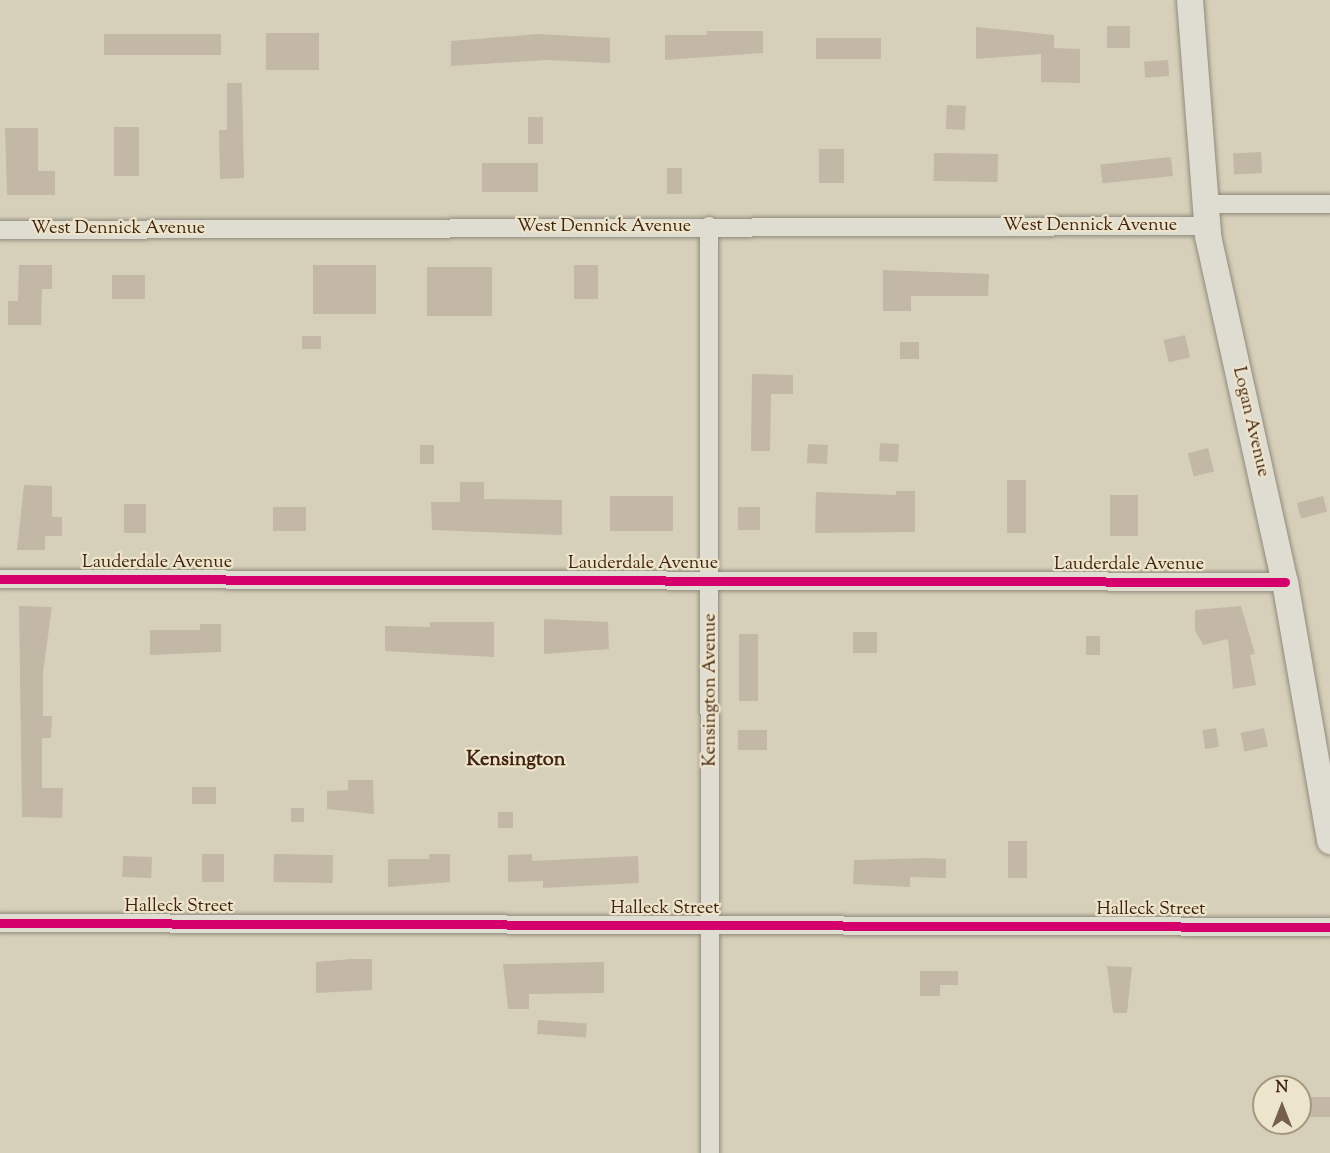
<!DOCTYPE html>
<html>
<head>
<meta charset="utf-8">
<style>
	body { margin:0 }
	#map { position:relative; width:1330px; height:1153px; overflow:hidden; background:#d6d0ba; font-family:"Sorts Mill Goudy",serif }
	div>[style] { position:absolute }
	.building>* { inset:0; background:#c3b7a5; transform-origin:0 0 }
	.roads { filter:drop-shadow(0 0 2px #918a7b) drop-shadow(0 0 2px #918a7b) }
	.street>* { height:18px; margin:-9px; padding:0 9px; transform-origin:9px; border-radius:9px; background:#dfdcd2 }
	.secondary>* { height:26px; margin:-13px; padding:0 13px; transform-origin:13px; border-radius:13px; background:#dfdcd2 }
	.cycleway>* { height:9px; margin:-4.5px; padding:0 4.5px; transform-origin:4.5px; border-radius:4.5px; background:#d6006c }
	span { translate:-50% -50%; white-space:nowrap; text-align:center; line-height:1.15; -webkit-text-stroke:4.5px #ece4cb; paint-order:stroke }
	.street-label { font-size:18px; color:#42230f }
	.neighbourhood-label { font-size:20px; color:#42230f; font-weight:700 }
	.north { position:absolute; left:1252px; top:1075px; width:60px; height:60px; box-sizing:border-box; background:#ece4cb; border:2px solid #a89780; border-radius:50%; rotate:0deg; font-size:16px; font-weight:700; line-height:24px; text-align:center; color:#42230f }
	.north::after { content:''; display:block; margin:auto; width:21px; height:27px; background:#76604b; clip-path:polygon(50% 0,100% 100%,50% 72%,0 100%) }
</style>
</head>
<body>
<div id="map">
	<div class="building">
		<div style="left:1107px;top:26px;width:23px;height:22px"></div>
		<div style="clip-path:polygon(976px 27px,1054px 35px,1054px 48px,1080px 49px,1080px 83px,1041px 82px,1041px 54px,976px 59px)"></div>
		<div style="clip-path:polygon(707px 31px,763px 31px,763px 53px,665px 60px,665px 35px,707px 35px)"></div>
		<div style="left:266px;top:33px;width:53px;height:37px"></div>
		<div style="left:104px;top:34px;width:117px;height:21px"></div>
		<div style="clip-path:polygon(538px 34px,610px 38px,610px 63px,546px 60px,451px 66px,451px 41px)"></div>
		<div style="left:881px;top:38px;width:21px;height:65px;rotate:90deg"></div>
		<div style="left:1168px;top:60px;width:16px;height:24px;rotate:86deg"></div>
		<div style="clip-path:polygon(227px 83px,242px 83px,244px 178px,220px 179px,219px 130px,227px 130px)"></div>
		<div style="left:947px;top:105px;width:19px;height:24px;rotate:3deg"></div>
		<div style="left:528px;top:117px;width:15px;height:27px"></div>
		<div style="left:139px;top:127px;width:49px;height:25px;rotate:90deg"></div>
		<div style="clip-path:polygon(5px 128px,38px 128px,38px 171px,55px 171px,55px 195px,7px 195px)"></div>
		<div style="left:819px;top:149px;width:25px;height:34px"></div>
		<div style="left:1261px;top:152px;width:21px;height:28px;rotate:87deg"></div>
		<div style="left:934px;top:153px;width:64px;height:28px;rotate:1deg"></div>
		<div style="left:1171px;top:157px;width:19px;height:71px;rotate:84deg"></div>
		<div style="left:538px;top:163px;width:29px;height:56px;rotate:90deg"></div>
		<div style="left:667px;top:168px;width:15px;height:26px"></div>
		<div style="clip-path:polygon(19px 265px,52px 265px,52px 289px,42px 289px,41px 325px,8px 325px,8px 301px,18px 301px)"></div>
		<div style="left:376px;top:265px;width:49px;height:63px;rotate:90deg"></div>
		<div style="left:574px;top:265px;width:24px;height:34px"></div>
		<div style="left:492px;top:267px;width:49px;height:65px;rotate:90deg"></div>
		<div style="clip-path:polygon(883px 270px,989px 274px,988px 296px,911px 296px,911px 311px,883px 311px)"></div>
		<div style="left:112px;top:275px;width:33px;height:24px"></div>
		<div style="left:1185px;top:335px;width:23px;height:22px;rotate:77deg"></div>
		<div style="left:302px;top:336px;width:19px;height:13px"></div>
		<div style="left:900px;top:342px;width:19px;height:17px"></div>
		<div style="clip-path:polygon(752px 374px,793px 375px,793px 394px,771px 394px,770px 451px,751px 451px)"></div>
		<div style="left:880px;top:443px;width:19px;height:18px;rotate:3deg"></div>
		<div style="left:808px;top:444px;width:20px;height:19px;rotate:3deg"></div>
		<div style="left:420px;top:445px;width:14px;height:19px"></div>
		<div style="left:1208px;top:448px;width:24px;height:21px;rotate:75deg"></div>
		<div style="left:1007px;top:480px;width:19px;height:53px"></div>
		<div style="clip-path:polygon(460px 482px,484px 482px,484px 499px,562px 500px,562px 535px,432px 530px,431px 502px,460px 502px)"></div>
		<div style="clip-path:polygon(24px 485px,52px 486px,52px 517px,62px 517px,62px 536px,45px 536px,45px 550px,17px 550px)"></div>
		<div style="clip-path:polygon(896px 491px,915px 491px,915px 532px,815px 533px,816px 492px,896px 495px)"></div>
		<div style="left:1110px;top:495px;width:28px;height:41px"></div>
		<div style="left:673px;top:496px;width:35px;height:63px;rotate:90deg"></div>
		<div style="left:1323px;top:496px;width:16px;height:27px;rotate:75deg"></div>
		<div style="left:124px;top:504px;width:22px;height:29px"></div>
		<div style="left:273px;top:507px;width:33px;height:24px"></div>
		<div style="left:738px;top:507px;width:22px;height:23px"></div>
		<div style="clip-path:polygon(19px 606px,52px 607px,43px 672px,43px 716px,52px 716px,51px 738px,42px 738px,42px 788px,63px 788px,62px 818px,22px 817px)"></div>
		<div style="clip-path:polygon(1241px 606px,1255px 654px,1250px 655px,1256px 685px,1233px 689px,1228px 639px,1203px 645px,1195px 630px,1195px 610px)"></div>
		<div style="clip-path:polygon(544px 619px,608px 622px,609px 649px,544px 654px)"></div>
		<div style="clip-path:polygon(430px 622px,494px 622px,494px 657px,385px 651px,385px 626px,430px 627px)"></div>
		<div style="clip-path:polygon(200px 624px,221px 624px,221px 652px,150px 655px,150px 630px,200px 630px)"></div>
		<div style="left:853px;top:632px;width:24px;height:21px"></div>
		<div style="left:739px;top:634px;width:19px;height:67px"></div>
		<div style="left:1086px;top:636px;width:14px;height:19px"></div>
		<div style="left:1216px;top:728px;width:19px;height:14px;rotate:81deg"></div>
		<div style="left:1264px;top:728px;width:19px;height:24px;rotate:78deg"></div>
		<div style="left:738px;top:730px;width:29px;height:20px"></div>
		<div style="clip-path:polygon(348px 780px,373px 780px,374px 814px,327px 809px,327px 791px,348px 790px)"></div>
		<div style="left:192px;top:787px;width:24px;height:17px"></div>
		<div style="left:291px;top:808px;width:13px;height:14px"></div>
		<div style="left:498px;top:812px;width:15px;height:16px"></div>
		<div style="left:1027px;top:841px;width:37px;height:19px;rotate:90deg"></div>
		<div style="left:202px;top:854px;width:22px;height:28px"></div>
		<div style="left:274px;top:854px;width:59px;height:28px;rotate:1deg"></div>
		<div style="clip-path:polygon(429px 854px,450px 854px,450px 882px,388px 887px,388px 859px,429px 859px)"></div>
		<div style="clip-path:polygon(532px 854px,532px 861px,638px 856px,639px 883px,543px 888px,543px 881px,508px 882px,508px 855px)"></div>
		<div style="left:123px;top:856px;width:29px;height:21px;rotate:2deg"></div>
		<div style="clip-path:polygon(928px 858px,946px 859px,946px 878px,910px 877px,910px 887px,853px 884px,854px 860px)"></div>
		<div style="clip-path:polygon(351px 959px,372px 959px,372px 990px,316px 993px,316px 962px)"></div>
		<div style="clip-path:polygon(604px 962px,604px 993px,529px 994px,529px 1009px,508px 1009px,503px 964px)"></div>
		<div style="clip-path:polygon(1107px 966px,1132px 967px,1127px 1013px,1113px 1013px)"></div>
		<div style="clip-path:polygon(920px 971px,958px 971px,958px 985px,940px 985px,940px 996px,920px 996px)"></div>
		<div style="left:538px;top:1020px;width:49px;height:14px;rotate:4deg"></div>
		<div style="left:1310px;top:1097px;width:20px;height:20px"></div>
	</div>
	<div class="roads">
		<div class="street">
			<div style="left:1206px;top:204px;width:124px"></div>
			<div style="left:709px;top:226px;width:927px;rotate:89.94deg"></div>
			<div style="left:0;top:230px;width:1208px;rotate:-0.19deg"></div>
			<div style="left:0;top:579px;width:1285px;rotate:0.13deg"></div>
			<div style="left:0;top:923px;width:1330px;rotate:0.17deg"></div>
		</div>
		<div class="secondary">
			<div style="left:1190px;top:0;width:237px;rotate:85.6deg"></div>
			<div style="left:1208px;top:236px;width:354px;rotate:77.5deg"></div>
			<div style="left:1285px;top:582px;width:263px;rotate:80.1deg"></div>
		</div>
	</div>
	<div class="cycleway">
		<div style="left:0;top:579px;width:1285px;rotate:0.13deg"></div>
		<div style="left:0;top:923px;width:1330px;rotate:0.17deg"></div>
	</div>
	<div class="street-label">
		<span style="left:1090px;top:226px">West Dennick Avenue</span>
		<span style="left:604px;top:227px">West Dennick Avenue</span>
		<span style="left:118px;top:229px">West Dennick Avenue</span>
		<span style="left:1250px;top:422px;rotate:77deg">Logan Avenue</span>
		<span style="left:157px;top:563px">Lauderdale Avenue</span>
		<span style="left:643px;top:564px">Lauderdale Avenue</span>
		<span style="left:1129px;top:565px">Lauderdale Avenue</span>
		<span style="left:711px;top:690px;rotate:-90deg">Kensington Avenue</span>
		<span style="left:179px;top:907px">Halleck Street</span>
		<span style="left:665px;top:909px">Halleck Street</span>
		<span style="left:1151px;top:910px">Halleck Street</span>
	</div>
	<div class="neighbourhood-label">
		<span style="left:516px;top:760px">Kensington</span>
	</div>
	<div class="north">N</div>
</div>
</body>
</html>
